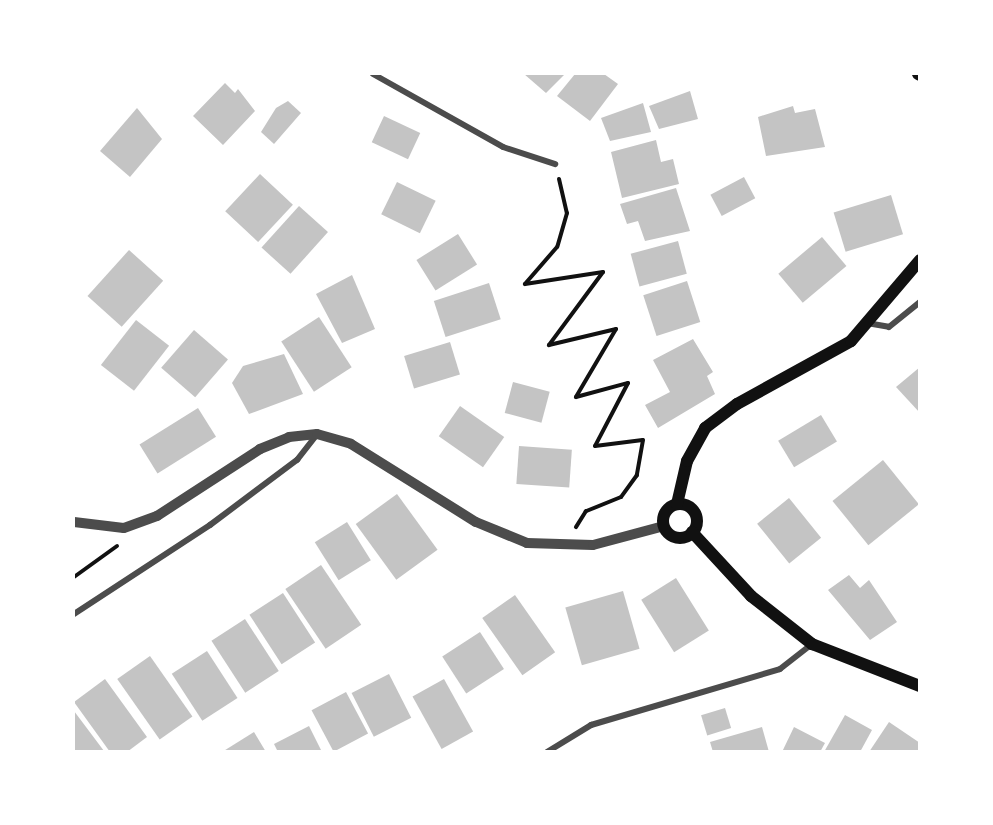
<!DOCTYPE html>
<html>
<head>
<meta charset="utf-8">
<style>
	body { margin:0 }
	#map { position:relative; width:993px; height:825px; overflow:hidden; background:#fff; font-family:Karla,sans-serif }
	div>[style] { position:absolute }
	.building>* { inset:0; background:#c4c4c4; transform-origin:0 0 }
	.path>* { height:4px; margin:-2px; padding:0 2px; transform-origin:2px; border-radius:2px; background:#111 }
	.minor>* { height:6px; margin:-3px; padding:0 3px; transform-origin:3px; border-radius:3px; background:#4c4c4c }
	.tertiary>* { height:10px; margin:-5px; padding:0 5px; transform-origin:5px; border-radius:5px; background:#4c4c4c }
	.secondary>* { height:12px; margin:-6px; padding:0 6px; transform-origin:6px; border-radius:6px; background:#111 }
	.secondary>.ring { margin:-6px; padding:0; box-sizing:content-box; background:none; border:12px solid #111; border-radius:50% }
	span { translate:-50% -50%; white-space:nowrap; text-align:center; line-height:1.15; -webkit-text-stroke:6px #fff; paint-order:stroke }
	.frame { position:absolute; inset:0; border:75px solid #fff; pointer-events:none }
</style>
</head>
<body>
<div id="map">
	<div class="building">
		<div style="clip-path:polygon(524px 74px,565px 74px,546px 93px)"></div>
		<div style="clip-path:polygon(575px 74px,604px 74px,618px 84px,590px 121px,557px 96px)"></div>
		<div style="clip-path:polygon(225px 83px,235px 93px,238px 89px,255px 111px,223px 145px,193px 116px)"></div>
		<div style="clip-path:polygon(690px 91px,698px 119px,659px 129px,649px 106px)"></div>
		<div style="clip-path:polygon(288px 101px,301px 113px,274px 144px,261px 132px,276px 108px)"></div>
		<div style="clip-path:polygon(643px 103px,651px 132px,610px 141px,601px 118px)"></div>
		<div style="clip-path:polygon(793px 106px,795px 113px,815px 109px,825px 147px,766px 156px,758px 117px)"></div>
		<div style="clip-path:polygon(137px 108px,162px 139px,130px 177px,100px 151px)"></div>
		<div style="left:384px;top:116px;width:40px;height:29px;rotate:25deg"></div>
		<div style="clip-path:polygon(656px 140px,661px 162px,673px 159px,679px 184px,622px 198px,611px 152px)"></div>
		<div style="left:260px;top:174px;width:45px;height:51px;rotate:43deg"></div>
		<div style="left:744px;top:177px;width:24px;height:38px;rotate:62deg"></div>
		<div style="left:397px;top:182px;width:43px;height:36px;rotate:26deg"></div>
		<div style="clip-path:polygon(676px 188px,690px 231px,645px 241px,638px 221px,627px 224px,620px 204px)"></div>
		<div style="left:891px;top:195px;width:41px;height:60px;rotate:73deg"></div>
		<div style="left:299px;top:206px;width:39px;height:56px;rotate:42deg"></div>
		<div style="left:458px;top:234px;width:36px;height:49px;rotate:58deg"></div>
		<div style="left:822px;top:237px;width:38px;height:57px;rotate:50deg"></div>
		<div style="left:678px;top:241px;width:34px;height:49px;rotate:75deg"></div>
		<div style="left:129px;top:250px;width:46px;height:62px;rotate:42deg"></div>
		<div style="clip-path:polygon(352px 275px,375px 329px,342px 343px,316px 294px)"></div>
		<div style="left:687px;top:281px;width:43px;height:46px;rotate:72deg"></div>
		<div style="left:489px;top:283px;width:38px;height:58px;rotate:72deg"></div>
		<div style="left:319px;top:317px;width:60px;height:45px;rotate:57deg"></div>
		<div style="left:136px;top:320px;width:42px;height:57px;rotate:38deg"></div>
		<div style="left:194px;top:330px;width:45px;height:50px;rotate:41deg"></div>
		<div style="clip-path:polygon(693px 339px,713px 372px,707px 376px,715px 394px,658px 428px,645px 405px,670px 392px,653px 360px)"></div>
		<div style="left:450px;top:342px;width:34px;height:48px;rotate:73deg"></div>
		<div style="clip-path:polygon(284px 354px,303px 394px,249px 414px,232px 383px,243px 366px)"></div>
		<div style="clip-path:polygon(920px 367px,920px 413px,896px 387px)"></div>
		<div style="left:513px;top:382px;width:38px;height:32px;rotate:15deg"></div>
		<div style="left:460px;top:406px;width:54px;height:37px;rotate:35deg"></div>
		<div style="left:198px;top:408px;width:34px;height:69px;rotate:58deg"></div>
		<div style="left:821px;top:415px;width:31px;height:50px;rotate:59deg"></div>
		<div style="left:519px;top:446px;width:53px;height:38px;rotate:4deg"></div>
		<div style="left:883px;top:460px;width:57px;height:65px;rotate:51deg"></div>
		<div style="left:397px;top:494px;width:69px;height:51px;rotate:54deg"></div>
		<div style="left:789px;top:498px;width:51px;height:41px;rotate:51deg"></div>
		<div style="left:347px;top:522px;width:45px;height:38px;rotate:58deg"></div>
		<div style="left:321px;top:565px;width:72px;height:43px;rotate:56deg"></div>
		<div style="clip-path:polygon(849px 575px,860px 588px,869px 580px,897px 622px,870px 640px,828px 590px)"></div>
		<div style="left:676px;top:578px;width:62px;height:41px;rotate:58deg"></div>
		<div style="left:623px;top:591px;width:60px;height:60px;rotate:74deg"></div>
		<div style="left:283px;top:593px;width:59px;height:40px;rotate:57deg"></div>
		<div style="left:515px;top:595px;width:70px;height:40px;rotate:55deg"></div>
		<div style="left:245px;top:619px;width:62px;height:40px;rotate:57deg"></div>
		<div style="left:480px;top:632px;width:44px;height:45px;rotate:57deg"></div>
		<div style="left:207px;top:651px;width:56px;height:42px;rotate:57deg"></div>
		<div style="left:150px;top:656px;width:74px;height:40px;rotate:55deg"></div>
		<div style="left:389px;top:674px;width:49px;height:42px;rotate:63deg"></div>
		<div style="clip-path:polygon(105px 679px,147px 737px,127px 752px,110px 752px,74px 702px)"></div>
		<div style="left:444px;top:679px;width:60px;height:36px;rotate:61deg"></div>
		<div style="left:346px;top:692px;width:47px;height:39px;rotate:62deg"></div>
		<div style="left:725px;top:708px;width:21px;height:25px;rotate:73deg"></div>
		<div style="clip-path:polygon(74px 711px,104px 751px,102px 752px,74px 752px)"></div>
		<div style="clip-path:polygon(845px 715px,872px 730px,860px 752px,824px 752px)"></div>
		<div style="clip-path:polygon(889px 722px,920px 743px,920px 752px,869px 752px)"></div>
		<div style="clip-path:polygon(309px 726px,322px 752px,278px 752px,274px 744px)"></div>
		<div style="clip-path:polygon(762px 727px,769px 752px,713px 752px,710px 742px)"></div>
		<div style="clip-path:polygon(794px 727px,825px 743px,820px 752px,782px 752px)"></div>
		<div style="clip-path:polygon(254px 732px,266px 752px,222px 752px)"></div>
	</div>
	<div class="path">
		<div style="left:559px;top:179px;width:35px;rotate:77deg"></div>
		<div style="left:567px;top:213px;width:35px;rotate:106deg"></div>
		<div style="left:557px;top:247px;width:49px;rotate:130.9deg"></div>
		<div style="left:525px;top:284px;width:79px;rotate:-8.7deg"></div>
		<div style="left:603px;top:272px;width:91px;rotate:126.5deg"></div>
		<div style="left:549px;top:345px;width:69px;rotate:-13.4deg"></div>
		<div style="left:616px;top:329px;width:79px;rotate:120.5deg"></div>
		<div style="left:576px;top:397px;width:54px;rotate:-15.1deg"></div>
		<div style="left:628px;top:383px;width:71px;rotate:117.6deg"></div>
		<div style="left:595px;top:446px;width:48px;rotate:-7.1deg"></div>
		<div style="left:643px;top:440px;width:36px;rotate:100deg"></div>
		<div style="left:637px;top:475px;width:27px;rotate:126deg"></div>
		<div style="left:621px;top:497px;width:38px;rotate:158deg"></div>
		<div style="left:586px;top:511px;width:19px;rotate:122deg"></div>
		<div style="left:74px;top:577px;width:53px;rotate:-35.8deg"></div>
	</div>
	<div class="minor">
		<div style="left:373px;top:74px;width:149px;rotate:29.3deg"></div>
		<div style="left:503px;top:147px;width:55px;rotate:18.1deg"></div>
		<div style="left:867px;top:323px;width:22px;rotate:10deg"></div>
		<div style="left:889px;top:327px;width:40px;rotate:-39deg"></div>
		<div style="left:74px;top:614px;width:163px;rotate:-33.2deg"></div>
		<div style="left:210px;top:525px;width:109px;rotate:-36.8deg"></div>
		<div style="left:297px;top:460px;width:33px;rotate:-52deg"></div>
		<div style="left:547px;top:752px;width:52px;rotate:-31.5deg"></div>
		<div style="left:591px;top:725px;width:197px;rotate:-16.5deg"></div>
		<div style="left:780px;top:669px;width:41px;rotate:-38deg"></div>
	</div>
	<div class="tertiary">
		<div style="left:74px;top:522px;width:50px;rotate:6.8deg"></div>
		<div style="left:124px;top:528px;width:35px;rotate:-20deg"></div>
		<div style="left:157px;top:516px;width:123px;rotate:-33deg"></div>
		<div style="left:260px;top:449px;width:31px;rotate:-22deg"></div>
		<div style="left:289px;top:437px;width:28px;rotate:-6deg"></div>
		<div style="left:317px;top:434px;width:35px;rotate:16deg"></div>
		<div style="left:351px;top:444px;width:147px;rotate:32deg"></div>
		<div style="left:476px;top:522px;width:55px;rotate:22.4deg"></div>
		<div style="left:527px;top:543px;width:66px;rotate:1.7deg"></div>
		<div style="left:593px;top:545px;width:73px;rotate:-15deg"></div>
	</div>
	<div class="secondary">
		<div style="left:918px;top:74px;width:2px;rotate:27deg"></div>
		<div class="ring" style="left:663px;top:504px;width:22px;height:22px"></div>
		<div style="left:677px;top:504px;width:44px;rotate:-76.9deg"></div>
		<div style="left:687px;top:461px;width:38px;rotate:-61deg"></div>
		<div style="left:705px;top:428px;width:40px;rotate:-37deg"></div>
		<div style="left:737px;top:404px;width:130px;rotate:-28.9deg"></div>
		<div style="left:851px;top:341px;width:106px;rotate:-49.6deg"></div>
		<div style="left:692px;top:532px;width:87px;rotate:47.3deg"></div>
		<div style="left:751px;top:596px;width:78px;rotate:38.2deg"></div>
		<div style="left:812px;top:644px;width:116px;rotate:21.3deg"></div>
	</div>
	<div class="frame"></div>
</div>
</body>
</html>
